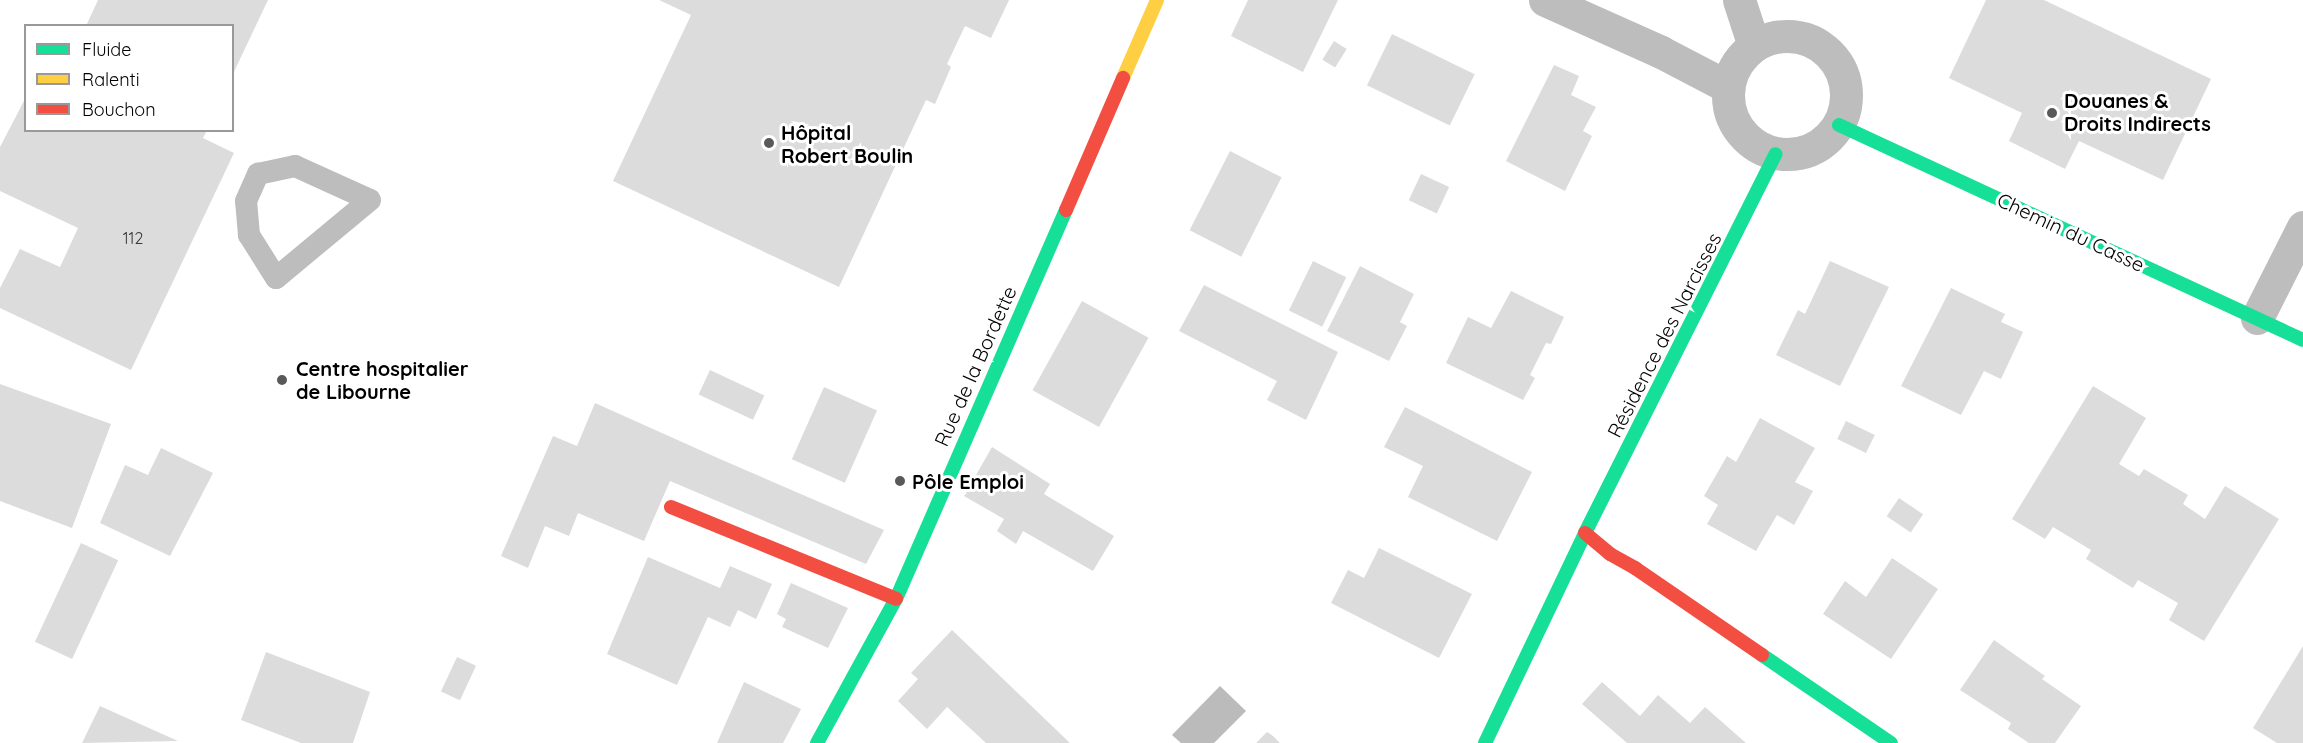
<!DOCTYPE html>
<html>
<head>
<meta charset="utf-8">
<style>
	body { margin:0 }
	#map { position:relative; width:2303px; height:743px; overflow:hidden; background:#fff; font-family:Quicksand,sans-serif }
	div>[style] { position:absolute }
	.water>* { inset:0; background:#bbb }
	.building>* { inset:0; background:#dcdcdc; transform-origin:0 0 }
	.lane>* { height:22px; margin:-11px; padding:0 11px; transform-origin:11px; border-radius:11px; background:#bdbdbd }
	.street>* { height:33px; margin:-16.5px; padding:0 16.5px; transform-origin:16.5px; border-radius:16.5px; background:#bdbdbd }
	.street>.ring { margin:-16.5px; padding:0; box-sizing:content-box; background:none; border:33px solid #bdbdbd; border-radius:50% }
	.fast>* { height:14px; margin:-7px; padding:0 7px; transform-origin:7px; border-radius:7px; background:#16e098 }
	.slow>* { height:14px; margin:-7px; padding:0 7px; transform-origin:7px; border-radius:7px; background:#ffcf43 }
	.jam>* { height:14px; margin:-7px; padding:0 7px; transform-origin:7px; border-radius:7px; background:#f24e42 }
	.dots>* { width:16px; height:16px; translate:-50% -50%; box-sizing:border-box; border:3px solid #fff; border-radius:50% }
	span { translate:-50% -50%; white-space:nowrap; text-align:center; line-height:1.15; -webkit-text-stroke:6px #fff; paint-order:stroke }
	.number-label { font-size:16px; color:#373737 }
	.number-label span { -webkit-text-stroke-width:0 }
	.poi-label { font-size:20px; color:#000; font-weight:700 }
	.left { translate:0 -50%; text-align:left }
	.street-label { font-size:20px; color:#000 }
	.legend { position:absolute; left:24px; top:24px; width:210px; height:108px; box-sizing:border-box; background:#fff; border:2px solid #999; margin:0; padding:8px 10px; list-style:none; font-size:18px; color:#000 }
	.legend li { display:flex; align-items:center; gap:12px; height:30px }
	.legend b { width:30px; border:2px solid #999 }
</style>
</head>
<body>
<div id="map">
	<div class="water">
		<div style="clip-path:polygon(1220px 686px,1246px 711px,1214px 743px,1181px 743px,1172px 735px)"></div>
	</div>
	<div class="building">
		<div style="clip-path:polygon(98px 0,268px 0,232px 76px,232px 26px,86px 26px)"></div>
		<div style="clip-path:polygon(659px 0,1009px 0,991px 38px,965px 26px,947px 64px,951px 67px,935px 104px,926px 100px,839px 287px,613px 181px,691px 15px)"></div>
		<div style="clip-path:polygon(1248px 0,1338px 0,1303px 72px,1231px 36px)"></div>
		<div style="clip-path:polygon(1986px 0,2044px 0,2211px 79px,2163px 180px,2079px 141px,2065px 169px,2009px 141px,2022px 113px,1949px 78px)"></div>
		<div style="left:1392px;top:34px;width:92px;height:57px;rotate:26deg"></div>
		<div style="left:1334px;top:41px;width:15px;height:22px;rotate:32deg"></div>
		<div style="clip-path:polygon(1554px 65px,1579px 76px,1571px 95px,1596px 107px,1583px 131px,1592px 136px,1565px 191px,1506px 161px)"></div>
		<div style="clip-path:polygon(26px 97px,26px 130px,207px 130px,203px 138px,234px 153px,131px 370px,0 308px,0 288px,20px 249px,60px 267px,78px 228px,0 191px,0 147px)"></div>
		<div style="left:1230px;top:151px;width:58px;height:89px;rotate:27deg"></div>
		<div style="left:1421px;top:174px;width:31px;height:29px;rotate:25deg"></div>
		<div style="left:1313px;top:261px;width:37px;height:55px;rotate:26deg"></div>
		<div style="clip-path:polygon(1830px 261px,1889px 287px,1840px 386px,1776px 355px,1798px 310px,1805px 314px)"></div>
		<div style="clip-path:polygon(1360px 266px,1414px 294px,1400px 322px,1407px 326px,1389px 361px,1327px 331px)"></div>
		<div style="clip-path:polygon(1204px 285px,1338px 352px,1306px 420px,1267px 400px,1277px 381px,1179px 331px)"></div>
		<div style="clip-path:polygon(1951px 288px,2005px 314px,2001px 322px,2023px 332px,2001px 379px,1984px 371px,1961px 415px,1901px 386px)"></div>
		<div style="clip-path:polygon(1511px 291px,1564px 317px,1551px 344px,1546px 343px,1530px 375px,1535px 378px,1523px 400px,1446px 363px,1468px 317px,1491px 328px)"></div>
		<div style="left:1082px;top:301px;width:76px;height:102px;rotate:29deg"></div>
		<div style="left:710px;top:370px;width:60px;height:27px;rotate:25deg"></div>
		<div style="clip-path:polygon(0 384px,111px 424px,72px 528px,0 501px)"></div>
		<div style="clip-path:polygon(2093px 386px,2146px 418px,2119px 464px,2139px 476px,2144px 469px,2188px 495px,2183px 504px,2205px 519px,2225px 486px,2279px 519px,2204px 641px,2169px 620px,2178px 603px,2138px 580px,2133px 588px,2123px 582px,2086px 559px,2091px 550px,2053px 527px,2045px 539px,2012px 519px)"></div>
		<div style="left:824px;top:387px;width:58px;height:79px;rotate:24deg"></div>
		<div style="clip-path:polygon(595px 403px,720px 459px,884px 530px,866px 564px,670px 481px,644px 541px,578px 513px,569px 536px,545px 526px,528px 568px,501px 556px,553px 436px,577px 446px)"></div>
		<div style="clip-path:polygon(1405px 407px,1532px 472px,1497px 541px,1408px 497px,1423px 466px,1384px 447px)"></div>
		<div style="clip-path:polygon(1760px 418px,1815px 448px,1795px 482px,1813px 491px,1794px 525px,1777px 515px,1756px 551px,1707px 524px,1718px 505px,1704px 496px,1727px 456px,1736px 462px)"></div>
		<div style="left:1846px;top:421px;width:32px;height:20px;rotate:26deg"></div>
		<div style="clip-path:polygon(992px 447px,1050px 484px,1044px 494px,1114px 536px,1093px 571px,1023px 531px,1016px 544px,997px 531px,1004px 519px,964px 496px)"></div>
		<div style="clip-path:polygon(161px 448px,213px 473px,170px 556px,100px 523px,125px 465px,148px 475px)"></div>
		<div style="left:1899px;top:498px;width:29px;height:22px;rotate:34deg"></div>
		<div style="left:81px;top:543px;width:41px;height:109px;rotate:25deg"></div>
		<div style="clip-path:polygon(1379px 548px,1472px 594px,1439px 658px,1331px 603px,1348px 570px,1364px 578px)"></div>
		<div style="clip-path:polygon(648px 557px,720px 588px,730px 566px,772px 584px,756px 619px,738px 610px,730px 627px,708px 617px,677px 685px,607px 654px)"></div>
		<div style="clip-path:polygon(1892px 558px,1938px 589px,1891px 659px,1823px 614px,1845px 581px,1866px 597px)"></div>
		<div style="clip-path:polygon(791px 583px,848px 608px,828px 648px,782px 627px,786px 619px,777px 614px)"></div>
		<div style="clip-path:polygon(952px 630px,1070px 743px,986px 743px,947px 707px,927px 729px,898px 701px,918px 679px,911px 673px)"></div>
		<div style="clip-path:polygon(1994px 640px,2045px 676px,2042px 679px,2081px 706px,2055px 743px,2029px 743px,2008px 729px,2011px 723px,1960px 690px)"></div>
		<div style="clip-path:polygon(2303px 646px,2303px 743px,2277px 743px,2253px 728px)"></div>
		<div style="clip-path:polygon(266px 652px,370px 692px,353px 743px,301px 743px,241px 720px)"></div>
		<div style="left:457px;top:657px;width:21px;height:38px;rotate:25deg"></div>
		<div style="clip-path:polygon(744px 682px,801px 709px,783px 743px,717px 743px)"></div>
		<div style="clip-path:polygon(1602px 682px,1640px 716px,1658px 695px,1690px 723px,1705px 707px,1746px 743px,1627px 743px,1582px 704px)"></div>
		<div style="clip-path:polygon(100px 706px,178px 741px,82px 743px)"></div>
		<div style="clip-path:polygon(1267px 732px,1273px 736px,1280px 743px,1256px 743px)"></div>
	</div>
	<div class="lane">
		<div style="left:295px;top:166px;width:82px;rotate:24.4deg"></div>
		<div style="left:370px;top:200px;width:122px;rotate:140.3deg"></div>
		<div style="left:276px;top:278px;width:51px;rotate:-122.1deg"></div>
		<div style="left:249px;top:235px;width:34px;rotate:-95deg"></div>
		<div style="left:246px;top:201px;width:30px;rotate:-66deg"></div>
		<div style="left:258px;top:174px;width:38px;rotate:-12deg"></div>
	</div>
	<div class="street">
		<div style="left:1545px;top:0;width:127px;rotate:24.1deg"></div>
		<div style="left:1661px;top:52px;width:76px;rotate:27.6deg"></div>
		<div style="left:1739px;top:0;width:48px;rotate:71.9deg"></div>
		<div class="ring" style="left:1728px;top:36px;width:85px;height:85px"></div>
		<div style="left:2257px;top:318px;width:102px;rotate:-63.2deg"></div>
	</div>
	<div class="fast">
		<div style="left:1839px;top:125px;width:511px;rotate:24.86deg"></div>
		<div style="left:1762px;top:655px;width:156px;rotate:34.3deg"></div>
		<div style="left:817px;top:743px;width:164px;rotate:-61.3deg"></div>
		<div style="left:896px;top:599px;width:425px;rotate:-66.4deg"></div>
		<div style="left:1485px;top:743px;width:233px;rotate:-64.5deg"></div>
		<div style="left:1585px;top:533px;width:424px;rotate:-63.3deg"></div>
	</div>
	<div class="slow">
		<div style="left:1123px;top:78px;width:85px;rotate:-66.4deg"></div>
	</div>
	<div class="jam">
		<div style="left:1066px;top:210px;width:144px;rotate:-66.6deg"></div>
		<div style="left:671px;top:507px;width:243px;rotate:22.2deg"></div>
		<div style="left:1585px;top:533px;width:33px;rotate:40deg"></div>
		<div style="left:1610px;top:554px;width:29px;rotate:29deg"></div>
		<div style="left:1635px;top:568px;width:154px;rotate:34.4deg"></div>
	</div>
	<div class="dots">
		<div style="left:2052px;top:113px;background:#595959"></div>
		<div style="left:769px;top:143px;background:#595959"></div>
		<div style="left:282px;top:380px;background:#595959"></div>
		<div style="left:900px;top:481px;background:#595959"></div>
	</div>
	<div class="number-label">
		<span style="left:133px;top:238px">112</span>
	</div>
	<div class="poi-label">
		<span class="left" style="left:2064px;top:112px">Douanes &amp;<br>Droits Indirects</span>
		<span class="left" style="left:781px;top:144px">Hôpital<br>Robert Boulin</span>
		<span class="left" style="left:296px;top:380px">Centre hospitalier<br>de Libourne</span>
		<span class="left" style="left:912px;top:481px">Pôle Emploi</span>
	</div>
	<div class="street-label">
		<span style="left:2071px;top:232px;rotate:25deg">Chemin du Casse</span>
		<span style="left:1664px;top:335px;rotate:-63deg">Résidence des Narcisses</span>
		<span style="left:975px;top:366px;rotate:-66deg">Rue de la Bordette</span>
	</div>
	<ul class="legend">
	<li><b style="height:8px;background:#16e098"></b>Fluide</li>
	<li><b style="height:8px;background:#ffcf43"></b>Ralenti</li>
	<li><b style="height:8px;background:#f24e42"></b>Bouchon</li>
	</ul>
</div>
</body>
</html>
